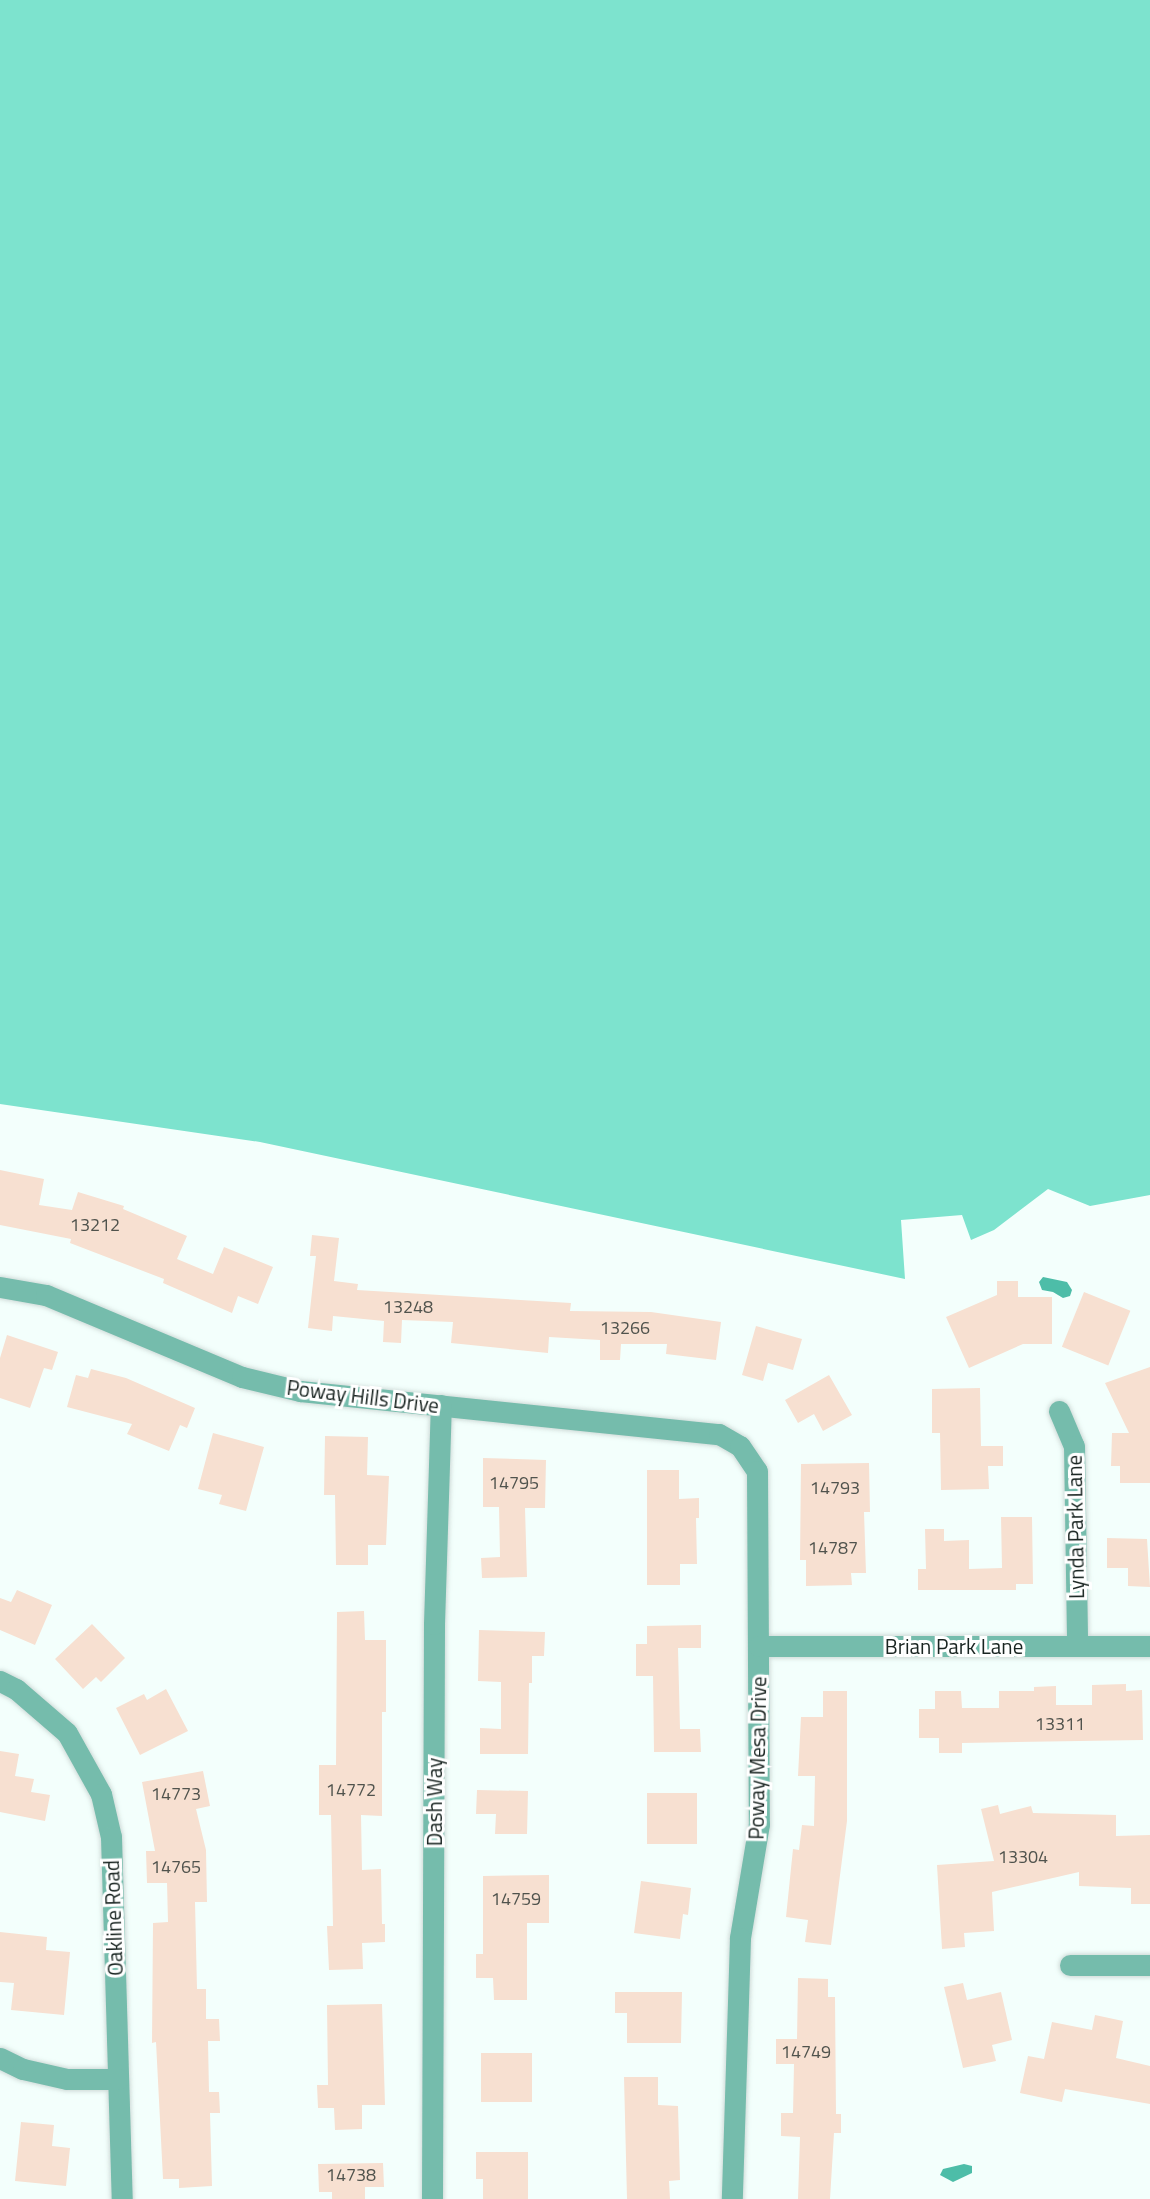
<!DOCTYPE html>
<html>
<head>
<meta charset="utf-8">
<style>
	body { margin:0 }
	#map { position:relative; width:1150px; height:2199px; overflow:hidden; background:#f3fffc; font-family:"Titillium Web",sans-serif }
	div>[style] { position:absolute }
	.green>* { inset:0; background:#7de3ce }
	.water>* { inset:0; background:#4dbda8 }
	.building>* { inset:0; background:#f7e0d1; transform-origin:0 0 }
	.roads { filter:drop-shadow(0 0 2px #d0dcd9) drop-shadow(0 0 2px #d0dcd9) }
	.street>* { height:21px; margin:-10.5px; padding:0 10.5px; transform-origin:10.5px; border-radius:10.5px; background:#75bcac }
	span { translate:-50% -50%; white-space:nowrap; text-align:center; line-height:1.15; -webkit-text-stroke:6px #fff; paint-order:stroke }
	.number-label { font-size:18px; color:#50534d }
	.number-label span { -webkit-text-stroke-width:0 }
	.street-label { font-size:21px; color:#192421 }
</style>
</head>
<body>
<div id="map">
	<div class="green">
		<div style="clip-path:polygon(0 0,1150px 0,1150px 1195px,1090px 1206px,1048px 1189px,994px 1230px,971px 1240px,962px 1215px,901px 1220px,905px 1279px,260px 1142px,0 1104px)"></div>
	</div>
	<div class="water">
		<div style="clip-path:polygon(1043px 1277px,1067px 1282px,1072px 1290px,1070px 1296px,1063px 1298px,1053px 1292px,1042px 1290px,1039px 1282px)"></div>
		<div style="clip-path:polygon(964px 2164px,972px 2166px,972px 2173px,953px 2182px,940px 2175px,943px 2169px)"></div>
	</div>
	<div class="building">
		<div style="clip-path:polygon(0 1170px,44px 1179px,39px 1205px,72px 1210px,78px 1192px,124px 1206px,123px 1209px,187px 1236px,177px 1259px,213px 1274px,224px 1247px,273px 1267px,258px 1304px,238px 1296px,232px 1313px,163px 1283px,164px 1279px,70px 1243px,71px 1239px,0 1225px)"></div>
		<div style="clip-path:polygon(312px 1235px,339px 1238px,334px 1281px,358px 1284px,357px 1290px,571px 1303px,570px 1311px,651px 1312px,721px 1322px,716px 1360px,666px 1354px,667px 1344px,621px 1344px,620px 1360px,600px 1360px,600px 1340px,549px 1337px,548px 1353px,451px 1343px,453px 1322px,402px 1320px,401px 1343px,383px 1342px,384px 1321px,333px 1316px,332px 1331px,308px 1328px,316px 1256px,310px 1256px)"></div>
		<div style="clip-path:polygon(997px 1281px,1018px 1281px,1018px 1297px,1052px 1297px,1052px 1344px,1023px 1344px,969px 1368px,946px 1317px,997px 1295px)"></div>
		<div style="left:1084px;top:1292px;width:50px;height:59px;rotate:22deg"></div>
		<div style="clip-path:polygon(756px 1326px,802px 1339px,793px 1370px,768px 1363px,763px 1381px,742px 1375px)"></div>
		<div style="clip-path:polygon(7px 1335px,58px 1352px,52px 1370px,44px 1368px,30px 1408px,0 1398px,0 1358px)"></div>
		<div style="clip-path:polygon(1150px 1367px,1150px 1483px,1120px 1483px,1120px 1466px,1111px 1466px,1112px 1433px,1129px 1433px,1105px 1383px)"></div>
		<div style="clip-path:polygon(91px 1369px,126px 1378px,195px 1408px,187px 1428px,180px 1425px,169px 1451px,127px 1434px,132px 1424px,67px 1407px,76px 1375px,88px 1378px)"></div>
		<div style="clip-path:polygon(829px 1375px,852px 1415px,823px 1431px,814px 1414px,798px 1423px,785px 1400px)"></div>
		<div style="clip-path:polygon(980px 1388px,981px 1446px,1003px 1446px,1003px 1466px,988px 1466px,989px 1489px,941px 1490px,940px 1433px,932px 1433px,932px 1389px)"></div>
		<div style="clip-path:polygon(213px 1433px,264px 1447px,246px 1511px,219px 1504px,222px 1495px,198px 1489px)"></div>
		<div style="clip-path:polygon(325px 1436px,368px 1437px,367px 1475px,389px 1476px,386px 1545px,368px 1545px,368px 1565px,336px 1565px,335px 1495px,324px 1495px)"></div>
		<div style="clip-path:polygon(483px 1458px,546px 1460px,545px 1508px,525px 1508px,527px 1577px,482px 1578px,481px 1558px,500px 1557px,499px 1507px,483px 1507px)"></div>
		<div style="clip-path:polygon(869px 1463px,870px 1512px,864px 1512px,866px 1573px,851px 1573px,852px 1585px,806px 1586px,806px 1560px,800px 1560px,801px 1464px)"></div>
		<div style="clip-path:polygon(647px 1470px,679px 1470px,679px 1499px,699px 1498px,699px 1518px,696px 1518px,697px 1564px,680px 1564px,680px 1585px,647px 1585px)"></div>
		<div style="clip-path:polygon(1001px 1517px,1032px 1517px,1033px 1584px,1016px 1584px,1016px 1590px,918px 1590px,918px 1569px,926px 1569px,925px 1529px,944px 1529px,944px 1541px,969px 1540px,969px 1569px,1002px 1568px)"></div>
		<div style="clip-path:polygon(1107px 1538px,1147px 1539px,1150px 1587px,1128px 1586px,1128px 1568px,1107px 1568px)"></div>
		<div style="clip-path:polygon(17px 1590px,52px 1605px,35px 1645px,0 1630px,0 1598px,11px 1602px)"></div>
		<div style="clip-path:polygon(364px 1611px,365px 1640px,386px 1640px,386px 1712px,382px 1712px,382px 1816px,361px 1815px,362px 1870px,381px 1869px,382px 1924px,385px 1924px,385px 1942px,362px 1943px,363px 1969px,329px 1970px,327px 1926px,333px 1926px,331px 1815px,319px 1815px,319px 1765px,336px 1765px,337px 1612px)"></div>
		<div style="clip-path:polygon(92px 1624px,125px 1658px,101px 1682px,96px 1677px,83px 1689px,55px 1659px)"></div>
		<div style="clip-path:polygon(701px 1625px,701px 1648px,678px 1648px,680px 1729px,700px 1729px,701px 1752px,654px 1752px,653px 1676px,636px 1676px,636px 1644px,647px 1644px,647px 1626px)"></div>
		<div style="clip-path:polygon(479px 1630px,545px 1632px,544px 1656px,532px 1656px,532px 1683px,529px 1683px,528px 1754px,480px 1754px,480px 1728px,501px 1729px,501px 1682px,478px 1681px)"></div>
		<div style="clip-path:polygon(1126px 1684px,1126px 1691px,1142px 1690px,1143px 1740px,962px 1743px,962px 1753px,939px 1753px,939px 1738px,919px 1738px,919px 1709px,935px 1709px,935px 1691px,961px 1691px,962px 1708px,999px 1708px,999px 1691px,1034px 1691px,1034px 1687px,1056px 1686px,1056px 1705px,1092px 1705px,1092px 1685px)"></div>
		<div style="clip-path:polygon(166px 1689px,188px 1731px,140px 1755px,116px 1708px,144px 1694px,147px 1700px)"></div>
		<div style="clip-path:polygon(823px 1691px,847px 1691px,847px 1821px,831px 1945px,805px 1942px,808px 1920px,786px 1917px,793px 1849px,799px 1850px,802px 1825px,814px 1826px,815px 1776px,798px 1776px,801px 1717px,823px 1717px)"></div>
		<div style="clip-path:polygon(0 1751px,19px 1754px,15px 1776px,34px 1779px,31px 1792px,50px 1795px,45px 1821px,0 1812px)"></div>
		<div style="clip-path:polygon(203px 1771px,210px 1806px,196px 1809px,206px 1850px,207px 1902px,195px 1902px,197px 1989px,206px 1989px,206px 2019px,219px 2019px,220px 2041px,208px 2041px,209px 2092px,219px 2092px,220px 2113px,210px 2113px,212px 2186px,179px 2188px,179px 2179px,163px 2179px,156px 2042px,152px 2043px,153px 1923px,168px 1922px,167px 1883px,147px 1883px,146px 1851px,155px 1851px,142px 1782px)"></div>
		<div style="clip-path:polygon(477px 1790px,528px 1791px,527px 1834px,495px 1834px,496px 1814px,476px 1814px)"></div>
		<div style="left:697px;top:1793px;width:51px;height:50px;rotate:90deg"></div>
		<div style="clip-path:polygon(998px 1805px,1000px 1814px,1031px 1806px,1033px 1813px,1116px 1815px,1116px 1836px,1150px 1835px,1150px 1904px,1131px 1904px,1131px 1888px,1079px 1886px,1079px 1872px,992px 1892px,994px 1931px,964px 1933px,965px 1947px,942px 1949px,937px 1865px,994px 1861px,981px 1809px)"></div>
		<div style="clip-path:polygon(549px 1875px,549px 1923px,527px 1923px,527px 2000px,494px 2000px,493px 1978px,476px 1978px,476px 1954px,483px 1954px,483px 1876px)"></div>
		<div style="clip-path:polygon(641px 1881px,691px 1888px,688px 1915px,683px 1914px,680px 1939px,634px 1933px)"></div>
		<div style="clip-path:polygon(0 1932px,47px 1937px,46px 1950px,70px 1952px,64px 2015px,11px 2010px,14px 1983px,0 1982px)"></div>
		<div style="clip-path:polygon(798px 1978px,828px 1979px,828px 1997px,835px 1997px,836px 2114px,841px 2114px,841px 2133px,834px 2133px,830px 2199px,798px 2199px,800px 2137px,781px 2136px,781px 2113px,793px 2113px,794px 2064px,776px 2064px,776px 2039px,797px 2039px)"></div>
		<div style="clip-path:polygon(963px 1983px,967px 2000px,1001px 1992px,1012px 2040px,992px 2045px,996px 2061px,963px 2068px,944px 1987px)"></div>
		<div style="clip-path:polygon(615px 1992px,682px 1992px,681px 2043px,627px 2043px,627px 2013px,615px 2013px)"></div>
		<div style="clip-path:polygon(382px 2004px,385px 2105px,362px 2105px,362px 2129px,335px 2130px,334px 2108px,318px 2108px,317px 2085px,328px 2085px,327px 2005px)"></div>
		<div style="clip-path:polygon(1095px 2015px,1123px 2021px,1116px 2058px,1150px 2066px,1150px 2104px,1065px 2089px,1062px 2102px,1020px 2093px,1028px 2056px,1044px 2059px,1052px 2022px,1092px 2030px)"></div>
		<div style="left:481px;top:2053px;width:51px;height:49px"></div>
		<div style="clip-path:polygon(624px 2077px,658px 2077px,658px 2105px,678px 2106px,680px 2180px,669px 2181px,670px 2199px,627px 2199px)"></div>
		<div style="clip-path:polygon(21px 2122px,54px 2125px,52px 2146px,70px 2148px,66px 2186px,15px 2181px)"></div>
		<div style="clip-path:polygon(476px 2152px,528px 2152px,528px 2199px,483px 2199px,483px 2179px,476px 2179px)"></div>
		<div style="clip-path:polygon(383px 2163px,384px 2187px,365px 2187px,365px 2199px,332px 2199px,332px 2192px,319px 2192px,318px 2164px)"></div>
	</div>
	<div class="roads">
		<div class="street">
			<div style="left:0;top:1287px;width:47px;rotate:9.9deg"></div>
			<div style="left:46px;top:1295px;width:212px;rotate:22.7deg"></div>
			<div style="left:242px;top:1377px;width:60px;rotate:13.6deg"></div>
			<div style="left:300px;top:1391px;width:421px;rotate:5.9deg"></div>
			<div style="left:719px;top:1434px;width:24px;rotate:30deg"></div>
			<div style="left:740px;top:1446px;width:30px;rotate:56deg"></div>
			<div style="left:757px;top:1471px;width:353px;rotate:89.7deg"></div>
			<div style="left:759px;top:1824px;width:116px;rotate:99.5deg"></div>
			<div style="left:740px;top:1938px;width:261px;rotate:91.8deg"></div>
			<div style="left:1059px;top:1411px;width:38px;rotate:67deg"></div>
			<div style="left:1074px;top:1446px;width:199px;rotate:89.1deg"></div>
			<div style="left:759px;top:1646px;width:391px"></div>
			<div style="left:0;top:1681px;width:18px;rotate:27deg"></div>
			<div style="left:16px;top:1689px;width:67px;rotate:40.8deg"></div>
			<div style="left:67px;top:1733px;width:70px;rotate:60.9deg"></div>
			<div style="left:101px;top:1794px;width:44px;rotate:76.9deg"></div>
			<div style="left:111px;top:1837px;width:362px;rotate:88.3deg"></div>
			<div style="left:1070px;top:1965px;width:80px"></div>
			<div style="left:0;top:2058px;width:25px;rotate:26deg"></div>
			<div style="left:23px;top:2069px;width:45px;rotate:12.8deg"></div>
			<div style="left:67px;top:2079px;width:51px"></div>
			<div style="left:432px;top:2199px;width:575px;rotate:-89.8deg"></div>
			<div style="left:434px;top:1624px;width:219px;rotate:-88.2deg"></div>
		</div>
	</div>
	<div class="number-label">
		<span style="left:95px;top:1225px">13212</span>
		<span style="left:408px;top:1307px">13248</span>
		<span style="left:625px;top:1328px">13266</span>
		<span style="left:514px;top:1483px">14795</span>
		<span style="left:835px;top:1488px">14793</span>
		<span style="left:833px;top:1548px">14787</span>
		<span style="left:1060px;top:1724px">13311</span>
		<span style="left:351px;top:1790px">14772</span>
		<span style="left:176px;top:1794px">14773</span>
		<span style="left:1023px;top:1857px">13304</span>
		<span style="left:176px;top:1867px">14765</span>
		<span style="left:516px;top:1899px">14759</span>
		<span style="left:806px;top:2052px">14749</span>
		<span style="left:351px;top:2175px">14738</span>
	</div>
	<div class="street-label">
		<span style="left:363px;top:1396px;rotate:7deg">Poway Hills Drive</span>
		<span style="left:1075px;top:1527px;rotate:-91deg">Lynda Park Lane</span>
		<span style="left:954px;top:1646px">Brian Park Lane</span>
		<span style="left:757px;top:1758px;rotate:-89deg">Poway Mesa Drive</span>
		<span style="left:434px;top:1802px;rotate:-90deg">Dash Way</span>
		<span style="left:113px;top:1918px;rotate:-92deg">Oakline Road</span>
	</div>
</div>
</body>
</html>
